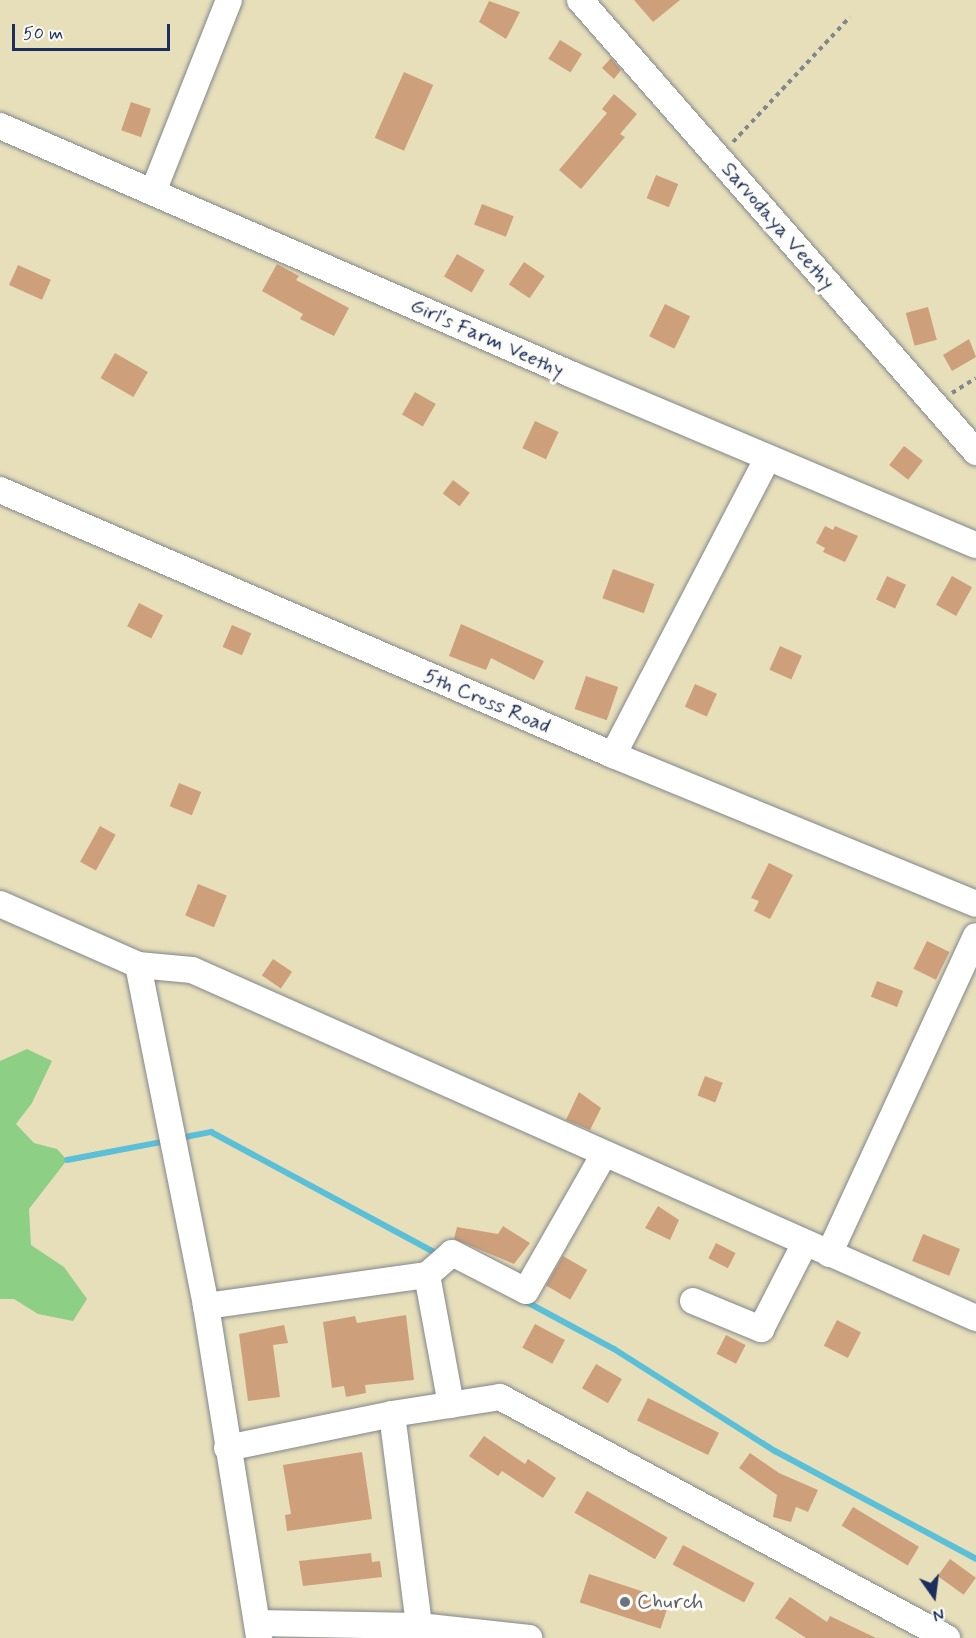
<!DOCTYPE html>
<html>
<head>
<meta charset="utf-8">
<style>
	body { margin:0 }
	#map { position:relative; width:976px; height:1638px; overflow:hidden; background:#e7dfba; font-family:Mynerve,sans-serif }
	div>[style] { position:absolute }
	.green>* { inset:0; background:#8ecf86 }
	.stream>* { height:6px; margin:-3px; padding:0 3px; transform-origin:3px; border-radius:3px; background:#5abfd7 }
	.building>* { inset:0; background:#cda07b; transform-origin:0 0 }
	.path>* { height:4px; margin-top:-2px; transform-origin:0; background:repeating-linear-gradient(90deg,#81878c 0 4.5px,transparent 0 9px) }
	.roads { filter:drop-shadow(0 0 2px #81878c) drop-shadow(0 0 2px #81878c) }
	.minor>* { height:26px; margin:-13px; padding:0 13px; transform-origin:13px; border-radius:13px; background:#fff }
	.dots>* { width:16px; height:16px; translate:-50% -50%; box-sizing:border-box; border:3px solid #fdfcf7; border-radius:50% }
	span { translate:-50% -50%; white-space:nowrap; text-align:center; line-height:1.15; -webkit-text-stroke:6px #fdfcf7; paint-order:stroke }
	.street-label { font-size:21px; color:#1b2f5e }
	.worship-label { font-size:21px; color:#5b616d }
	.left { translate:0 -50%; text-align:left }
	.north { position:absolute; left:904px; top:1566px; width:60px; height:60px; -webkit-text-stroke:4px #fdfcf7; paint-order:stroke; rotate:166deg; font-size:16px; font-weight:700; line-height:24px; text-align:center; color:#1b2f5e }
	.north::after { content:''; display:block; margin:auto; width:21px; height:27px; background:#1b2f5e; clip-path:polygon(50% 0,100% 100%,50% 72%,0 100%) }
	.scale { position:absolute; left:12px; top:24px; width:158px; height:27px; box-sizing:border-box; border:3px solid #1b2f5e; border-top:0; padding-left:8px; font-size:18px; line-height:21px; white-space:nowrap; color:#1b2f5e; -webkit-text-stroke:4px #fdfcf7; paint-order:stroke }
</style>
</head>
<body>
<div id="map">
	<div class="green">
		<div style="clip-path:polygon(27px 1049px,52px 1061px,32px 1103px,16px 1124px,34px 1143px,57px 1149px,67px 1160px,29px 1209px,31px 1245px,64px 1267px,87px 1299px,73px 1321px,38px 1314px,14px 1299px,0 1299px,0 1061px)"></div>
	</div>
	<div class="stream">
		<div style="left:180px;top:1138px;width:32px;rotate:-11deg"></div>
		<div style="left:211px;top:1132px;width:261px;rotate:28.3deg"></div>
		<div style="left:67px;top:1160px;width:102px;rotate:-10.8deg"></div>
		<div style="left:523px;top:1300px;width:103px;rotate:28.3deg"></div>
		<div style="left:614px;top:1349px;width:191px;rotate:32.4deg"></div>
		<div style="left:775px;top:1451px;width:228px;rotate:28.2deg"></div>
	</div>
	<div class="building">
		<div style="clip-path:polygon(634px 0,680px 0,653px 22px)"></div>
		<div style="clip-path:polygon(489px 1px,520px 12px,506px 39px,479px 22px)"></div>
		<div style="left:560px;top:40px;width:26px;height:22px;rotate:32deg"></div>
		<div style="clip-path:polygon(611px 58px,621px 70px,614px 79px,602px 68px)"></div>
		<div style="left:404px;top:72px;width:32px;height:72px;rotate:24deg"></div>
		<div style="clip-path:polygon(614px 94px,637px 114px,620px 134px,625px 137px,581px 189px,559px 170px,607px 113px,602px 109px)"></div>
		<div style="left:131px;top:102px;width:21px;height:30px;rotate:19deg"></div>
		<div style="left:656px;top:175px;width:24px;height:25px;rotate:22deg"></div>
		<div style="left:482px;top:204px;width:34px;height:22px;rotate:21deg"></div>
		<div style="left:457px;top:254px;width:32px;height:26px;rotate:30deg"></div>
		<div style="left:524px;top:262px;width:25px;height:27px;rotate:34deg"></div>
		<div style="clip-path:polygon(277px 264px,299px 276px,296px 280px,349px 308px,334px 336px,300px 319px,303px 314px,262px 291px)"></div>
		<div style="left:18px;top:265px;width:36px;height:22px;rotate:24deg"></div>
		<div style="left:665px;top:304px;width:28px;height:36px;rotate:26deg"></div>
		<div style="left:928px;top:307px;width:34px;height:23px;rotate:75deg"></div>
		<div style="clip-path:polygon(969px 339px,976px 357px,952px 371px,943px 355px)"></div>
		<div style="left:115px;top:353px;width:38px;height:29px;rotate:30deg"></div>
		<div style="left:415px;top:392px;width:24px;height:26px;rotate:30deg"></div>
		<div style="left:535px;top:421px;width:26px;height:30px;rotate:25deg"></div>
		<div style="left:904px;top:446px;width:24px;height:24px;rotate:38deg"></div>
		<div style="left:453px;top:480px;width:21px;height:17px;rotate:37deg"></div>
		<div style="clip-path:polygon(825px 526px,833px 530px,835px 526px,858px 536px,845px 562px,823px 552px,825px 548px,816px 543px)"></div>
		<div style="left:613px;top:569px;width:44px;height:31px;rotate:20deg"></div>
		<div style="left:887px;top:576px;width:21px;height:26px;rotate:25deg"></div>
		<div style="left:952px;top:576px;width:23px;height:33px;rotate:29deg"></div>
		<div style="left:139px;top:603px;width:27px;height:26px;rotate:27deg"></div>
		<div style="clip-path:polygon(461px 624px,544px 661px,534px 680px,491px 658px,486px 670px,449px 656px)"></div>
		<div style="left:232px;top:625px;width:21px;height:24px;rotate:23deg"></div>
		<div style="left:780px;top:646px;width:24px;height:26px;rotate:24deg"></div>
		<div style="left:586px;top:676px;width:34px;height:35px;rotate:19deg"></div>
		<div style="left:695px;top:684px;width:24px;height:25px;rotate:24deg"></div>
		<div style="left:179px;top:783px;width:24px;height:25px;rotate:22deg"></div>
		<div style="left:100px;top:826px;width:18px;height:41px;rotate:29deg"></div>
		<div style="clip-path:polygon(769px 863px,793px 875px,770px 919px,754px 911px,759px 901px,751px 898px)"></div>
		<div style="left:198px;top:884px;width:31px;height:34px;rotate:22deg"></div>
		<div style="left:927px;top:941px;width:25px;height:31px;rotate:26deg"></div>
		<div style="left:273px;top:959px;width:23px;height:20px;rotate:34deg"></div>
		<div style="left:877px;top:981px;width:28px;height:17px;rotate:21deg"></div>
		<div style="left:705px;top:1076px;width:19px;height:21px;rotate:21deg"></div>
		<div style="clip-path:polygon(579px 1092px,601px 1108px,590px 1130px,566px 1120px)"></div>
		<div style="clip-path:polygon(658px 1206px,679px 1220px,670px 1240px,645px 1228px)"></div>
		<div style="clip-path:polygon(503px 1226px,530px 1243px,514px 1264px,454px 1239px,457px 1227px,498px 1234px)"></div>
		<div style="left:923px;top:1234px;width:40px;height:29px;rotate:22deg"></div>
		<div style="left:716px;top:1243px;width:22px;height:17px;rotate:27deg"></div>
		<div style="left:563px;top:1256px;width:28px;height:34px;rotate:30deg"></div>
		<div style="clip-path:polygon(406px 1315px,414px 1380px,365px 1385px,366px 1393px,346px 1397px,344px 1386px,332px 1388px,323px 1322px,355px 1316px,357px 1323px)"></div>
		<div style="left:837px;top:1320px;width:27px;height:29px;rotate:27deg"></div>
		<div style="left:535px;top:1324px;width:34px;height:27px;rotate:28deg"></div>
		<div style="clip-path:polygon(284px 1325px,288px 1343px,273px 1345px,280px 1397px,248px 1401px,239px 1334px)"></div>
		<div style="left:726px;top:1335px;width:22px;height:21px;rotate:27deg"></div>
		<div style="left:596px;top:1364px;width:30px;height:28px;rotate:30deg"></div>
		<div style="left:648px;top:1398px;width:79px;height:25px;rotate:26deg"></div>
		<div style="clip-path:polygon(484px 1436px,525px 1464px,528px 1459px,556px 1478px,543px 1498px,502px 1471px,498px 1476px,469px 1456px)"></div>
		<div style="clip-path:polygon(362px 1452px,372px 1519px,287px 1531px,285px 1515px,291px 1514px,283px 1465px)"></div>
		<div style="clip-path:polygon(750px 1453px,779px 1473px,818px 1490px,808px 1512px,796px 1507px,791px 1522px,773px 1517px,777px 1495px,739px 1468px)"></div>
		<div style="left:587px;top:1491px;width:93px;height:25px;rotate:30deg"></div>
		<div style="left:853px;top:1507px;width:77px;height:22px;rotate:31deg"></div>
		<div style="left:683px;top:1545px;width:81px;height:22px;rotate:28deg"></div>
		<div style="clip-path:polygon(371px 1553px,372px 1562px,380px 1561px,382px 1577px,303px 1586px,299px 1561px)"></div>
		<div style="left:950px;top:1559px;width:32px;height:21px;rotate:36deg"></div>
		<div style="left:589px;top:1574px;width:85px;height:30px;rotate:18deg"></div>
		<div style="clip-path:polygon(790px 1597px,827px 1622px,830px 1616px,876px 1638px,806px 1638px,775px 1618px)"></div>
	</div>
	<div class="path">
		<div style="left:733px;top:142px;width:171px;rotate:-46.9deg"></div>
		<div style="left:952px;top:393px;width:28px;rotate:-32deg"></div>
	</div>
	<div class="roads">
		<div class="minor">
			<div style="left:580px;top:0;width:601px;rotate:48.78deg"></div>
			<div style="left:0;top:126px;width:625px;rotate:23.49deg"></div>
			<div style="left:573px;top:375px;width:437px;rotate:22.9deg"></div>
			<div style="left:153px;top:192px;width:206px;rotate:-68.4deg"></div>
			<div style="left:0;top:490px;width:668px;rotate:23.38deg"></div>
			<div style="left:613px;top:755px;width:392px;rotate:22.3deg"></div>
			<div style="left:613px;top:755px;width:334px;rotate:-62.5deg"></div>
			<div style="left:0;top:904px;width:151px;rotate:23.8deg"></div>
			<div style="left:138px;top:965px;width:54px;rotate:5.3deg"></div>
			<div style="left:192px;top:970px;width:858px;rotate:23.94deg"></div>
			<div style="left:138px;top:965px;width:348px;rotate:78.7deg"></div>
			<div style="left:206px;top:1306px;width:336px;rotate:80.9deg"></div>
			<div style="left:829px;top:1254px;width:350px;rotate:-65.2deg"></div>
			<div style="left:427px;top:1275px;width:33px;rotate:-41deg"></div>
			<div style="left:452px;top:1253px;width:83px;rotate:27.2deg"></div>
			<div style="left:526px;top:1291px;width:158px;rotate:-60.3deg"></div>
			<div style="left:693px;top:1301px;width:74px;rotate:22.4deg"></div>
			<div style="left:761px;top:1329px;width:97px;rotate:-62.9deg"></div>
			<div style="left:206px;top:1306px;width:223px;rotate:-8deg"></div>
			<div style="left:427px;top:1275px;width:132px;rotate:79.5deg"></div>
			<div style="left:392px;top:1414px;width:214px;rotate:82.7deg"></div>
			<div style="left:227px;top:1448px;width:168px;rotate:-11.6deg"></div>
			<div style="left:392px;top:1414px;width:109px;rotate:-8.9deg"></div>
			<div style="left:500px;top:1397px;width:508px;rotate:28.33deg"></div>
			<div style="left:257px;top:1623px;width:162px;rotate:1.1deg"></div>
			<div style="left:419px;top:1626px;width:111px;rotate:6.2deg"></div>
		</div>
	</div>
	<div class="dots">
		<div style="left:625px;top:1602px;background:#6b7280"></div>
	</div>
	<div class="street-label">
		<span style="left:778px;top:226px;rotate:49deg">Sarvodaya Veethy</span>
		<span style="left:487px;top:338px;rotate:24deg">Girl's Farm Veethy</span>
		<span style="left:487px;top:701px;rotate:23deg">5th Cross Road</span>
	</div>
	<div class="worship-label">
		<span class="left" style="left:637px;top:1602px">Church</span>
	</div>
	<div class="north">N</div>
	<div class="scale">50 m</div>
</div>
</body>
</html>
